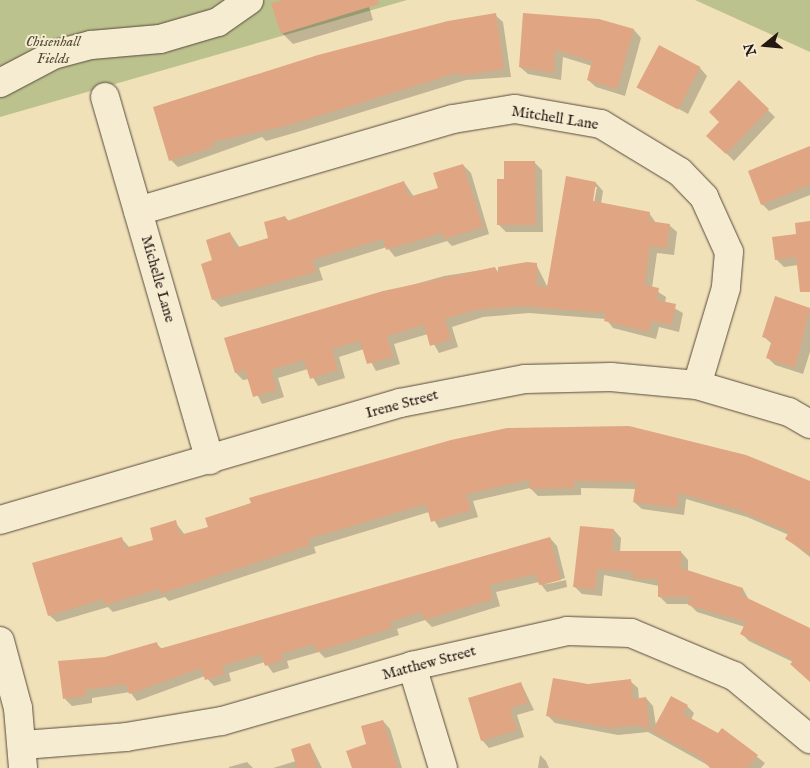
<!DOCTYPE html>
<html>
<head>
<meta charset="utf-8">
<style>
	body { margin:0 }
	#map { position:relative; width:810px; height:768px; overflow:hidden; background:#f1e1b9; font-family:"IM FELL English",serif }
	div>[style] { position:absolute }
	.green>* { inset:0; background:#bcc28e }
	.shadow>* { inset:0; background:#0003 }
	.building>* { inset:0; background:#e0a583; transform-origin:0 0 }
	.roads { filter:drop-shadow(0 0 1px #574b3c) drop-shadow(0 0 1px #574b3c) }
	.minor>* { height:28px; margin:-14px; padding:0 14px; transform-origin:14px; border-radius:14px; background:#f6ecd2 }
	span { translate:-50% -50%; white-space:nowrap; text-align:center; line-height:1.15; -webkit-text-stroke:4px #f6ecd2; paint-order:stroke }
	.park-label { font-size:15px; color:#524c37; font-style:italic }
	.street-label { font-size:15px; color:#241912 }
	.north { position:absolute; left:740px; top:20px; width:50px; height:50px; -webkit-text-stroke:4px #f6ecd2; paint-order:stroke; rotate:253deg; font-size:14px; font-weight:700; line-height:20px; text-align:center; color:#241912 }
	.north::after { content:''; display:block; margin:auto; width:18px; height:22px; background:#241912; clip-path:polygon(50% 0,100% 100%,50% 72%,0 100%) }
</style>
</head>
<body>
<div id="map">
	<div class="green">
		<div style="clip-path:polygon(0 0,407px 0,0 117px)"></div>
		<div style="clip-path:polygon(695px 0,810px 0,810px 52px)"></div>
	</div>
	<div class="shadow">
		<div style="clip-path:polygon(287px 0,367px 0,373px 20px,293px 44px,282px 33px)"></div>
		<div style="clip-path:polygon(495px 15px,503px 22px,511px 77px,466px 80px,294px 133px,266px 141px,262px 137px,178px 167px,171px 160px)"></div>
		<div style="clip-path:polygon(599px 20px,634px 30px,641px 38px,625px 96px,596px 87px,588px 80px,592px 66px,563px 57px,561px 80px,528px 74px,520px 67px)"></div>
		<div style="clip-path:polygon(700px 68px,707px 76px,688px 114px,639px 87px)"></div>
		<div style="clip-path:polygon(739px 82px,775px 117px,734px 161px,708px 135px,720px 122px)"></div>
		<div style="clip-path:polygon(810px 151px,810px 195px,769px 211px,762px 204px)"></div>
		<div style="clip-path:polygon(534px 162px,542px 170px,543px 232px,506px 232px,499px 225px,505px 180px)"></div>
		<div style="clip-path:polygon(463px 165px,471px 173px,489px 234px,452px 246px,447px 241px,395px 257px,387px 247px,319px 268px,323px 280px,221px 307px,213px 299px,214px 261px,230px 233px,240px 248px,270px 239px,285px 217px,290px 222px,404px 182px,414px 197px,439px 189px)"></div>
		<div style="clip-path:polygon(evenodd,567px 178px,596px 183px,603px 191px,601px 204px,649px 213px,656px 223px,669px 225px,677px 232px,674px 255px,657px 253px,652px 288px,666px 297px,665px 303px,683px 313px,679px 332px,659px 327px,656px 339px,613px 328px,606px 319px,529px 313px,483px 317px,452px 327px,458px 347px,439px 353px,428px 334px,394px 344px,400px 364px,376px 371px,364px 349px,339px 357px,345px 378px,318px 386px,308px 369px,278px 378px,284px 397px,262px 404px,249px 379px,243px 380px,236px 373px,225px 338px,444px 276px,495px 268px,499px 273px,536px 264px,548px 288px,567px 178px,594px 187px,597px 187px,593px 208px,591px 207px,594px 187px)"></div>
		<div style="clip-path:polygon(810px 222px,810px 278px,798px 265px,784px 267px,776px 259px)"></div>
		<div style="clip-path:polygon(776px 298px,810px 309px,810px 352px,803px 374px,775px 365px,768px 358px,772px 344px,763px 336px)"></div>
		<div style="clip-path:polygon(629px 428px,746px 456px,810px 484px,810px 557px,787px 539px,789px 535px,747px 517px,686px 499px,684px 515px,642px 509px,634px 502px,636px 489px,581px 488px,581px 495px,538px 496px,530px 488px,473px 501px,478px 517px,439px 528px,429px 512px,314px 547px,316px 553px,169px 601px,165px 597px,113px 612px,108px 607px,57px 622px,49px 615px,121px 538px,130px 548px,155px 541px,175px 522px,185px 535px)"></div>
		<div style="clip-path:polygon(614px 530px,621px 538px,620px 552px,681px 552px,688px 560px,688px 572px,743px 589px,749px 600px,810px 629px,810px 681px,793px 662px,749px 641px,742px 634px,745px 627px,697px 612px,689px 604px,667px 604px,659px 596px,659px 586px,604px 575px,602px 596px,582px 594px,575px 587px)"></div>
		<div style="clip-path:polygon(550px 538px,557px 546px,565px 578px,543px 585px,566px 580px,567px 587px,547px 592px,539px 582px,496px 592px,500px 606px,432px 627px,425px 620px,397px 629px,399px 635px,342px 653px,325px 658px,319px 652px,287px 661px,289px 668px,273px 673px,265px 662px,229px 673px,231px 681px,214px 686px,205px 676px,137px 701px,130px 692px,92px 698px,92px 703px,72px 706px,65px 699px,106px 659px,156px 643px,163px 650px)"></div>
		<div style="clip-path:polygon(630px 681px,638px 688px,639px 699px,646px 698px,653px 706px,656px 726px,687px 706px,694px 713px,691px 720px,718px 735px,722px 729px,765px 763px,761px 768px,713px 768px,648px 732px,618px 735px,555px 723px,547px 715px,588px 685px)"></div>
		<div style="clip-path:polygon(521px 683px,534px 710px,517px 715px,524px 737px,489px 748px,482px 740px)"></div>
		<div style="clip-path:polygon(383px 721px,390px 729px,402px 768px,353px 768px)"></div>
		<div style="clip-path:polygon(310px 744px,322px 768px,273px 768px,296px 761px)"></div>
		<div style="clip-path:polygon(540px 755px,546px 761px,549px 768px,538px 768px)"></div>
		<div style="clip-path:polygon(247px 762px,253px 768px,229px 768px,229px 767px)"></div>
	</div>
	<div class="building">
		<div style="clip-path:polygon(283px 0,378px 0,379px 4px,281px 34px,271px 3px)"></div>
		<div style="clip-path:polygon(496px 13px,504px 69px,461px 76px,460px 72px,286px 126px,212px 142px,213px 147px,169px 161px,153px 107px,318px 55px,448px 21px)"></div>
		<div style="clip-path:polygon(523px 13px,599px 19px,634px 29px,617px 89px,587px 80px,592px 61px,555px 50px,554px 73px,519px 67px)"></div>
		<div style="left:659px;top:45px;width:47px;height:48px;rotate:28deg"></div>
		<div style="clip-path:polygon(739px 80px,769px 109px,726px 154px,706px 136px,719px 122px,709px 112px)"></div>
		<div style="clip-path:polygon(810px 146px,810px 185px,761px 205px,748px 171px)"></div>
		<div style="clip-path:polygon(504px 161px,535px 161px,536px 225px,497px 225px,497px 179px,504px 179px)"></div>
		<div style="clip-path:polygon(463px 164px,483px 227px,444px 239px,442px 233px,386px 250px,383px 239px,312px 260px,316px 272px,212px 300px,201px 264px,212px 260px,206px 240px,230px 232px,235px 248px,268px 238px,264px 222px,285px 216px,287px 221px,404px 181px,409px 197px,438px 188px,433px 173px)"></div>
		<div style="clip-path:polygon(566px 176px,596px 182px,593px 201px,650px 212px,649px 221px,670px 224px,667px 248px,650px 246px,645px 285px,659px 288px,657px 300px,676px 304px,672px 325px,651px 321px,649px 332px,604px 321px,606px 313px,521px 306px,475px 310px,445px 319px,451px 339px,430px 346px,424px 325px,387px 336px,393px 357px,367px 364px,360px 341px,332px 349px,338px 370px,310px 379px,304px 360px,271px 370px,277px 390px,253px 397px,245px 370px,235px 373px,224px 338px,383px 291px,495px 267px,498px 275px,498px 267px,527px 262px,537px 263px,537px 286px,547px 287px)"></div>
		<div style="clip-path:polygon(810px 221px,810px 292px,800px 292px,796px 257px,775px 260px,772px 237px,796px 234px,795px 223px)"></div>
		<div style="clip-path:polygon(775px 296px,810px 308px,795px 368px,766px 358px,772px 340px,762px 337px)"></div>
		<div style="clip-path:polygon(629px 426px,746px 455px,810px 481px,810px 554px,785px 539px,789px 532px,739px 510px,679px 493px,677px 508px,633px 502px,636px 482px,574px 481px,574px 488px,530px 489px,529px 480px,466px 494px,471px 510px,431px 522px,426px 504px,308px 539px,310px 545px,160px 594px,159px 589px,105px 605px,103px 599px,48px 616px,32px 563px,122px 537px,125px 548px,153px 540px,150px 528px,176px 520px,180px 535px,208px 527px,205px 518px,251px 503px,249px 498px,451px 440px,507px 428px)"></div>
		<div style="clip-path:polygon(580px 526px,614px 529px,612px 551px,681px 551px,681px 568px,743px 588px,741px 595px,810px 628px,810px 682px,790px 664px,794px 660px,740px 634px,746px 622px,688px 605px,691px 597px,658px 597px,658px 579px,633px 579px,633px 572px,597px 569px,595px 590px,573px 587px)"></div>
		<div style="clip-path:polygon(550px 537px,561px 580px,539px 585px,536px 574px,489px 585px,493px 599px,424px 620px,421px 612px,390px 622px,392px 628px,335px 646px,317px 652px,314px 644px,281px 654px,283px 660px,265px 666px,261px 654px,222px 666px,225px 674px,205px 680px,201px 668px,129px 694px,126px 684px,85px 690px,86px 696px,63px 699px,58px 661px,105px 657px,157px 642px,159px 649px)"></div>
		<div style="clip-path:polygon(553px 678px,588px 684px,631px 679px,633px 699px,646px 697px,650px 730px,639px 725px,610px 728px,546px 716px)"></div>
		<div style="clip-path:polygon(521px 682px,528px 703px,510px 708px,517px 730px,481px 741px,468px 698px)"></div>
		<div style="clip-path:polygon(671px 696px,688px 705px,683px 714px,718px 733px,722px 728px,758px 755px,748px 768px,710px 768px,700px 757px,652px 731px)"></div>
		<div style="clip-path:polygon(383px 720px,398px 768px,352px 768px,346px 751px,366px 744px,361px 726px)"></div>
		<div style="clip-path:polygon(310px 743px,318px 768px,297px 768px,291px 749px)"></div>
	</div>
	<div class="roads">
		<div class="minor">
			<div style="left:0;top:83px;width:60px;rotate:-27.8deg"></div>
			<div style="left:53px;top:55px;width:39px;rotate:-15deg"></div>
			<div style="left:91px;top:45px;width:69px;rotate:-5deg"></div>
			<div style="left:160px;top:39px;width:60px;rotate:-16.3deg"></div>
			<div style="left:218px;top:22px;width:38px;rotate:-35deg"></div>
			<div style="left:105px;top:97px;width:378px;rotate:73.9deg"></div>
			<div style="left:138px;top:211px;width:328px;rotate:-16.3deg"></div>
			<div style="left:453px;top:119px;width:63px;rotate:-9.2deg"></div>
			<div style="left:515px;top:109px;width:87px;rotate:9.9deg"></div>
			<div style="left:601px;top:124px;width:92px;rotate:31.3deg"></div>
			<div style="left:680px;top:172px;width:35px;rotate:46deg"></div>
			<div style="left:704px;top:197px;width:60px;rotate:65.6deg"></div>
			<div style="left:729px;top:252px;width:36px;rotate:95deg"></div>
			<div style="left:726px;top:288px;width:101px;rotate:106.6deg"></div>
			<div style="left:0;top:520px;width:417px;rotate:-16.3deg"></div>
			<div style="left:400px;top:403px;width:127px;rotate:-10.9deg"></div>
			<div style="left:525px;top:379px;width:86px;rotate:-1.3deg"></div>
			<div style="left:611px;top:377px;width:86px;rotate:5.3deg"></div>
			<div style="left:697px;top:385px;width:96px;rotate:16.4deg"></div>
			<div style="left:789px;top:412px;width:24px;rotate:30deg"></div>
			<div style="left:0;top:641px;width:69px;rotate:75deg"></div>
			<div style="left:18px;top:708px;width:60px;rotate:85.2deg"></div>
			<div style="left:412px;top:666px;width:107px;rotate:73.1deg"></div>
			<div style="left:23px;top:745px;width:103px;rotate:-4.4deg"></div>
			<div style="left:126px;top:737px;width:97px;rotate:-9.5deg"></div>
			<div style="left:222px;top:721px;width:198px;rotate:-16.1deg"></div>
			<div style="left:412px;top:666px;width:159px;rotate:-12.7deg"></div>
			<div style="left:567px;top:631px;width:64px;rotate:1.8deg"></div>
			<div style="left:631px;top:633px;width:112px;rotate:22.7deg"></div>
			<div style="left:734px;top:676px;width:99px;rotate:39.7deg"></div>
		</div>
	</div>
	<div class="park-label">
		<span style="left:53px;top:50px">Chisenhall<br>Fields</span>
	</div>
	<div class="street-label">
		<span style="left:555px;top:118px;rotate:9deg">Mitchell Lane</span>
		<span style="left:158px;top:279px;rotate:74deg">Michelle Lane</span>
		<span style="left:402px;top:404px;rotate:-15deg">Irene Street</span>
		<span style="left:429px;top:663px;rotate:-15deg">Matthew Street</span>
	</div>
	<div class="north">N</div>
</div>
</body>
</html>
